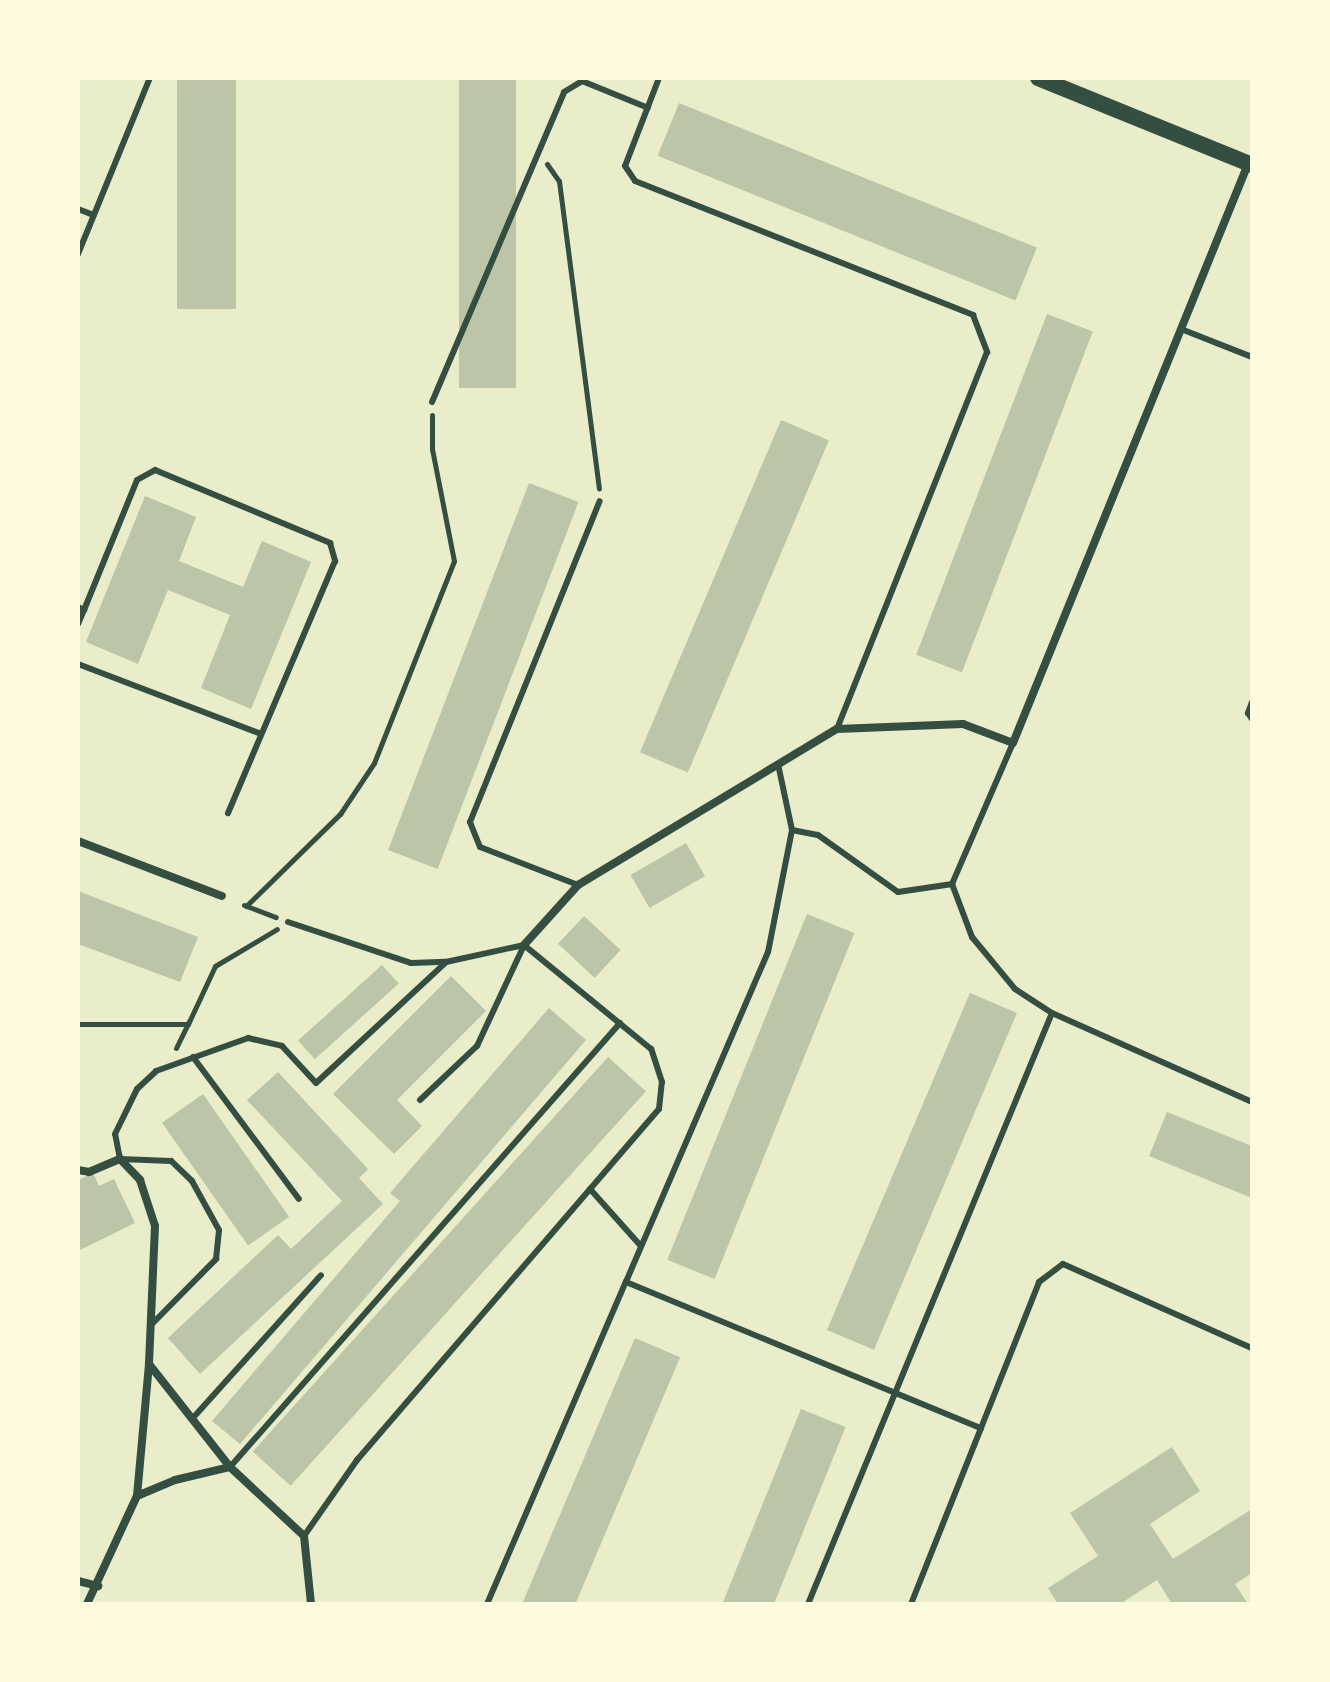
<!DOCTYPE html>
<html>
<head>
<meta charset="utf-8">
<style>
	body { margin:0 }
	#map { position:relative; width:1330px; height:1682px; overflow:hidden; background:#e9edc9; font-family:Ubuntu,sans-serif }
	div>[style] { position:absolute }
	.building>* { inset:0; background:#bcc5a7; transform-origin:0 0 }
	.path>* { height:5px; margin:-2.5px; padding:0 2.5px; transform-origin:2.5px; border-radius:2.5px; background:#344e41 }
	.service>* { height:6px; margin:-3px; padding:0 3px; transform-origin:3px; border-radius:3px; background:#344e41 }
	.minor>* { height:8px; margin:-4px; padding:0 4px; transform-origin:4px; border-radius:4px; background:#344e41 }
	.secondary>* { height:16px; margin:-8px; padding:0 8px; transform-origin:8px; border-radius:8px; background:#344e41 }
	span { translate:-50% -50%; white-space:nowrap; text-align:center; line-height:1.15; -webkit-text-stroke:7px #fefae0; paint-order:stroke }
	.frame { position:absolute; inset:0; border:80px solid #fefae0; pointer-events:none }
</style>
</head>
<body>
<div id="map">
	<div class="building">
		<div style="left:177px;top:78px;width:59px;height:231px"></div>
		<div style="left:459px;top:78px;width:57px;height:310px"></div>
		<div style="left:679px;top:103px;width:386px;height:57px;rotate:22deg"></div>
		<div style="left:1047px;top:314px;width:49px;height:365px;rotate:21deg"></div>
		<div style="left:781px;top:420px;width:52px;height:361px;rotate:23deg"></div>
		<div style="left:529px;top:483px;width:53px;height:393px;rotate:21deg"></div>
		<div style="clip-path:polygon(145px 496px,196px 517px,179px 561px,243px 587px,262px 541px,311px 562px,251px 709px,201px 688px,230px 615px,168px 590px,138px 664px,86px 642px)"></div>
		<div style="left:686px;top:843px;width:38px;height:64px;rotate:60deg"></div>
		<div style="clip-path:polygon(78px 891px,198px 937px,180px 982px,78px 944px)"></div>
		<div style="left:807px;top:914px;width:51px;height:373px;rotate:22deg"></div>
		<div style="left:584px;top:916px;width:50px;height:38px;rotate:43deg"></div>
		<div style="left:382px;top:965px;width:25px;height:113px;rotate:48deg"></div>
		<div style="clip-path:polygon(451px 976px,486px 1011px,397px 1100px,422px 1126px,394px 1154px,333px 1094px)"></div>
		<div style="left:970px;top:993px;width:51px;height:366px;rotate:23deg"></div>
		<div style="clip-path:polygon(549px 1008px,586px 1040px,240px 1444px,212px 1421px,400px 1201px,390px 1193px)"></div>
		<div style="left:608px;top:1057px;width:51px;height:531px;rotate:42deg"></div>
		<div style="clip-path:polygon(278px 1072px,368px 1169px,359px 1178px,383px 1204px,200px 1374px,168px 1338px,278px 1235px,291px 1249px,342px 1201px,247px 1100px)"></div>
		<div style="left:203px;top:1094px;width:150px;height:50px;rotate:55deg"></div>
		<div style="clip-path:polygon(1167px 1112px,1252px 1146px,1252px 1198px,1149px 1156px)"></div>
		<div style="clip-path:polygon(93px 1173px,99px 1186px,114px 1179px,135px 1223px,78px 1251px,78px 1180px)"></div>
		<div style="left:635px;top:1338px;width:49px;height:288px;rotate:23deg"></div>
		<div style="left:801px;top:1409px;width:48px;height:211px;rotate:22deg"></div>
		<div style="clip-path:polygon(1172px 1447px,1200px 1491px,1150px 1524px,1173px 1559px,1252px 1509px,1252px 1573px,1235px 1584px,1248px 1604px,1172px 1604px,1157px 1580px,1120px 1604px,1058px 1604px,1048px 1588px,1098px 1556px,1070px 1513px)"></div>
	</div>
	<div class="path">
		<div style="left:547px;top:164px;width:21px;rotate:55deg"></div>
		<div style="left:559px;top:181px;width:310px;rotate:82.6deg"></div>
		<div style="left:244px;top:905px;width:34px;rotate:21deg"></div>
		<div style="left:246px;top:906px;width:132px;rotate:-44.4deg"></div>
		<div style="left:340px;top:814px;width:61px;rotate:-56.3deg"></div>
		<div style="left:374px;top:763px;width:217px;rotate:-68.4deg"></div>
		<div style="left:454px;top:561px;width:114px;rotate:-101.1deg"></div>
		<div style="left:432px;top:449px;width:34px;rotate:-90deg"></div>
		<div style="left:78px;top:1024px;width:110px"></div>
		<div style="left:188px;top:1024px;width:64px;rotate:-65deg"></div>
		<div style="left:215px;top:966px;width:72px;rotate:-30.8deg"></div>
		<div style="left:176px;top:1048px;width:30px;rotate:-64deg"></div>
	</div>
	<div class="service">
		<div style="left:659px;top:78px;width:94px;rotate:111.1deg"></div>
		<div style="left:625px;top:166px;width:18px;rotate:56deg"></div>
		<div style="left:635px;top:181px;width:364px;rotate:21.6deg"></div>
		<div style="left:973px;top:315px;width:40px;rotate:69deg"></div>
		<div style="left:987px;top:352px;width:406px;rotate:111.7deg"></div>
		<div style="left:78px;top:209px;width:17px;rotate:21deg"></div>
		<div style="left:78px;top:254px;width:190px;rotate:-67.8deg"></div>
		<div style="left:1181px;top:329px;width:76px;rotate:21.5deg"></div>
		<div style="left:432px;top:402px;width:337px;rotate:-66.9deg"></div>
		<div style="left:564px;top:92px;width:21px;rotate:-31deg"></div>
		<div style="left:582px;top:81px;width:71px;rotate:22.2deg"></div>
		<div style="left:78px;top:607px;width:7px;rotate:27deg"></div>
		<div style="left:84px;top:610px;width:140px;rotate:-67.8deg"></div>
		<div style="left:137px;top:480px;width:21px;rotate:-29deg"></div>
		<div style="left:155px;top:470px;width:190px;rotate:22.6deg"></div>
		<div style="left:330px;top:543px;width:19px;rotate:74deg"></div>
		<div style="left:335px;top:561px;width:274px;rotate:113deg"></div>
		<div style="left:78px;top:624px;width:15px;rotate:-67deg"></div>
		<div style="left:78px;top:664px;width:196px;rotate:20.9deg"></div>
		<div style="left:1252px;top:702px;width:12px;rotate:110deg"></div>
		<div style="left:1248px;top:713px;width:7px;rotate:56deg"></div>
		<div style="left:1013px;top:743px;width:154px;rotate:113.4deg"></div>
		<div style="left:952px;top:884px;width:57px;rotate:69.3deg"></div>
		<div style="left:972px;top:937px;width:67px;rotate:50.4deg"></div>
		<div style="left:1015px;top:989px;width:44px;rotate:33deg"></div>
		<div style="left:1052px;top:1013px;width:219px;rotate:24deg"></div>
		<div style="left:778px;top:764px;width:67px;rotate:78deg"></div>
		<div style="left:792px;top:830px;width:124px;rotate:101.1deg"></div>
		<div style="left:768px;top:952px;width:359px;rotate:113.3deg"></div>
		<div style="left:626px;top:1282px;width:384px;rotate:22.4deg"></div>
		<div style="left:981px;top:1428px;width:157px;rotate:-68.3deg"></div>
		<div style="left:1039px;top:1282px;width:30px;rotate:-37deg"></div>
		<div style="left:1063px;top:1264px;width:207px;rotate:24deg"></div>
		<div style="left:792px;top:830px;width:26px;rotate:11deg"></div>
		<div style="left:818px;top:835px;width:98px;rotate:35.5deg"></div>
		<div style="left:898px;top:892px;width:55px;rotate:-8.4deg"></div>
		<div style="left:578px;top:885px;width:105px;rotate:-158.8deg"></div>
		<div style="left:480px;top:847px;width:27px;rotate:-112deg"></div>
		<div style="left:470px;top:822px;width:346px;rotate:-68deg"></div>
		<div style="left:288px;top:922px;width:130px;rotate:18.4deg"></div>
		<div style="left:411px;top:963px;width:35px;rotate:-2deg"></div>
		<div style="left:446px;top:962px;width:80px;rotate:-12.3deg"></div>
		<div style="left:193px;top:1057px;width:177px;rotate:53.3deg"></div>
		<div style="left:420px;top:1100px;width:79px;rotate:-43.5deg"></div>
		<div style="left:477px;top:1046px;width:111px;rotate:-65deg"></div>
		<div style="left:590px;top:1189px;width:76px;rotate:48.2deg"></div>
		<div style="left:151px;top:1325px;width:93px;rotate:-45.4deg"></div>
		<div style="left:216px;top:1259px;width:29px;rotate:-84deg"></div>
		<div style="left:219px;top:1230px;width:56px;rotate:-118.9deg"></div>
		<div style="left:192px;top:1181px;width:29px;rotate:-136deg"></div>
		<div style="left:171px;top:1161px;width:51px;rotate:-177.8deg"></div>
		<div style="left:120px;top:1159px;width:25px;rotate:-101deg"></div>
		<div style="left:115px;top:1134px;width:50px;rotate:-63.9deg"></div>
		<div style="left:137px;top:1089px;width:26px;rotate:-43deg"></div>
		<div style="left:156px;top:1071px;width:98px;rotate:-19.7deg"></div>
		<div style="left:248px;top:1038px;width:35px;rotate:13deg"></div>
		<div style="left:282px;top:1046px;width:50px;rotate:47.4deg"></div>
		<div style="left:316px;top:1083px;width:178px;rotate:-42.9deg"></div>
		<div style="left:192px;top:1419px;width:193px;rotate:-48.1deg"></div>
		<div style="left:230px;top:1467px;width:591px;rotate:-48.7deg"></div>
		<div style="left:304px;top:1536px;width:93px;rotate:-55.1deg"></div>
		<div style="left:357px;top:1460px;width:463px;rotate:-49.3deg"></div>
		<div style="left:659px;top:1109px;width:27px;rotate:-84deg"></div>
		<div style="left:662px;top:1082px;width:35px;rotate:-108deg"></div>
		<div style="left:651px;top:1049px;width:164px;rotate:-140.7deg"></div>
		<div style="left:487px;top:1604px;width:351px;rotate:-66.7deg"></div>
		<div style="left:808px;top:1604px;width:639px;rotate:-67.57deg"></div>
		<div style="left:911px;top:1604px;width:189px;rotate:-68.3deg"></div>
	</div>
	<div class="minor">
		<div style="left:78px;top:841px;width:154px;rotate:20.9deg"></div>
		<div style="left:524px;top:945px;width:81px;rotate:-48deg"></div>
		<div style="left:578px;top:885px;width:302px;rotate:-31.1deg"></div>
		<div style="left:837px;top:729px;width:126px;rotate:-2.3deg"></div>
		<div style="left:963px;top:724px;width:53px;rotate:20.8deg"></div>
		<div style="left:1013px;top:743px;width:625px;rotate:-67.91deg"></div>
		<div style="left:78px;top:1170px;width:11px;rotate:10deg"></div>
		<div style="left:89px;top:1172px;width:34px;rotate:-23deg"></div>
		<div style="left:120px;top:1159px;width:29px;rotate:46deg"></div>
		<div style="left:140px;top:1180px;width:48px;rotate:71.9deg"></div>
		<div style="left:155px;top:1226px;width:138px;rotate:92.5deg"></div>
		<div style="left:149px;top:1364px;width:131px;rotate:51.8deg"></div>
		<div style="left:230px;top:1467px;width:101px;rotate:43deg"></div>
		<div style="left:304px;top:1536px;width:68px;rotate:84.1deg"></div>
		<div style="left:137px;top:1496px;width:41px;rotate:-22.8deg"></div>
		<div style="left:175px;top:1480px;width:57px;rotate:-13.3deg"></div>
		<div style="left:78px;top:1581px;width:21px;rotate:14deg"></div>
		<div style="left:87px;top:1604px;width:119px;rotate:-65.2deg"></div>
		<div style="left:137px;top:1496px;width:132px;rotate:-84.8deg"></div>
	</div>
	<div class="secondary">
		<div style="left:1038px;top:78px;width:231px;rotate:22.1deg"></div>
	</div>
	<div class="frame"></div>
</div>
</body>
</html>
